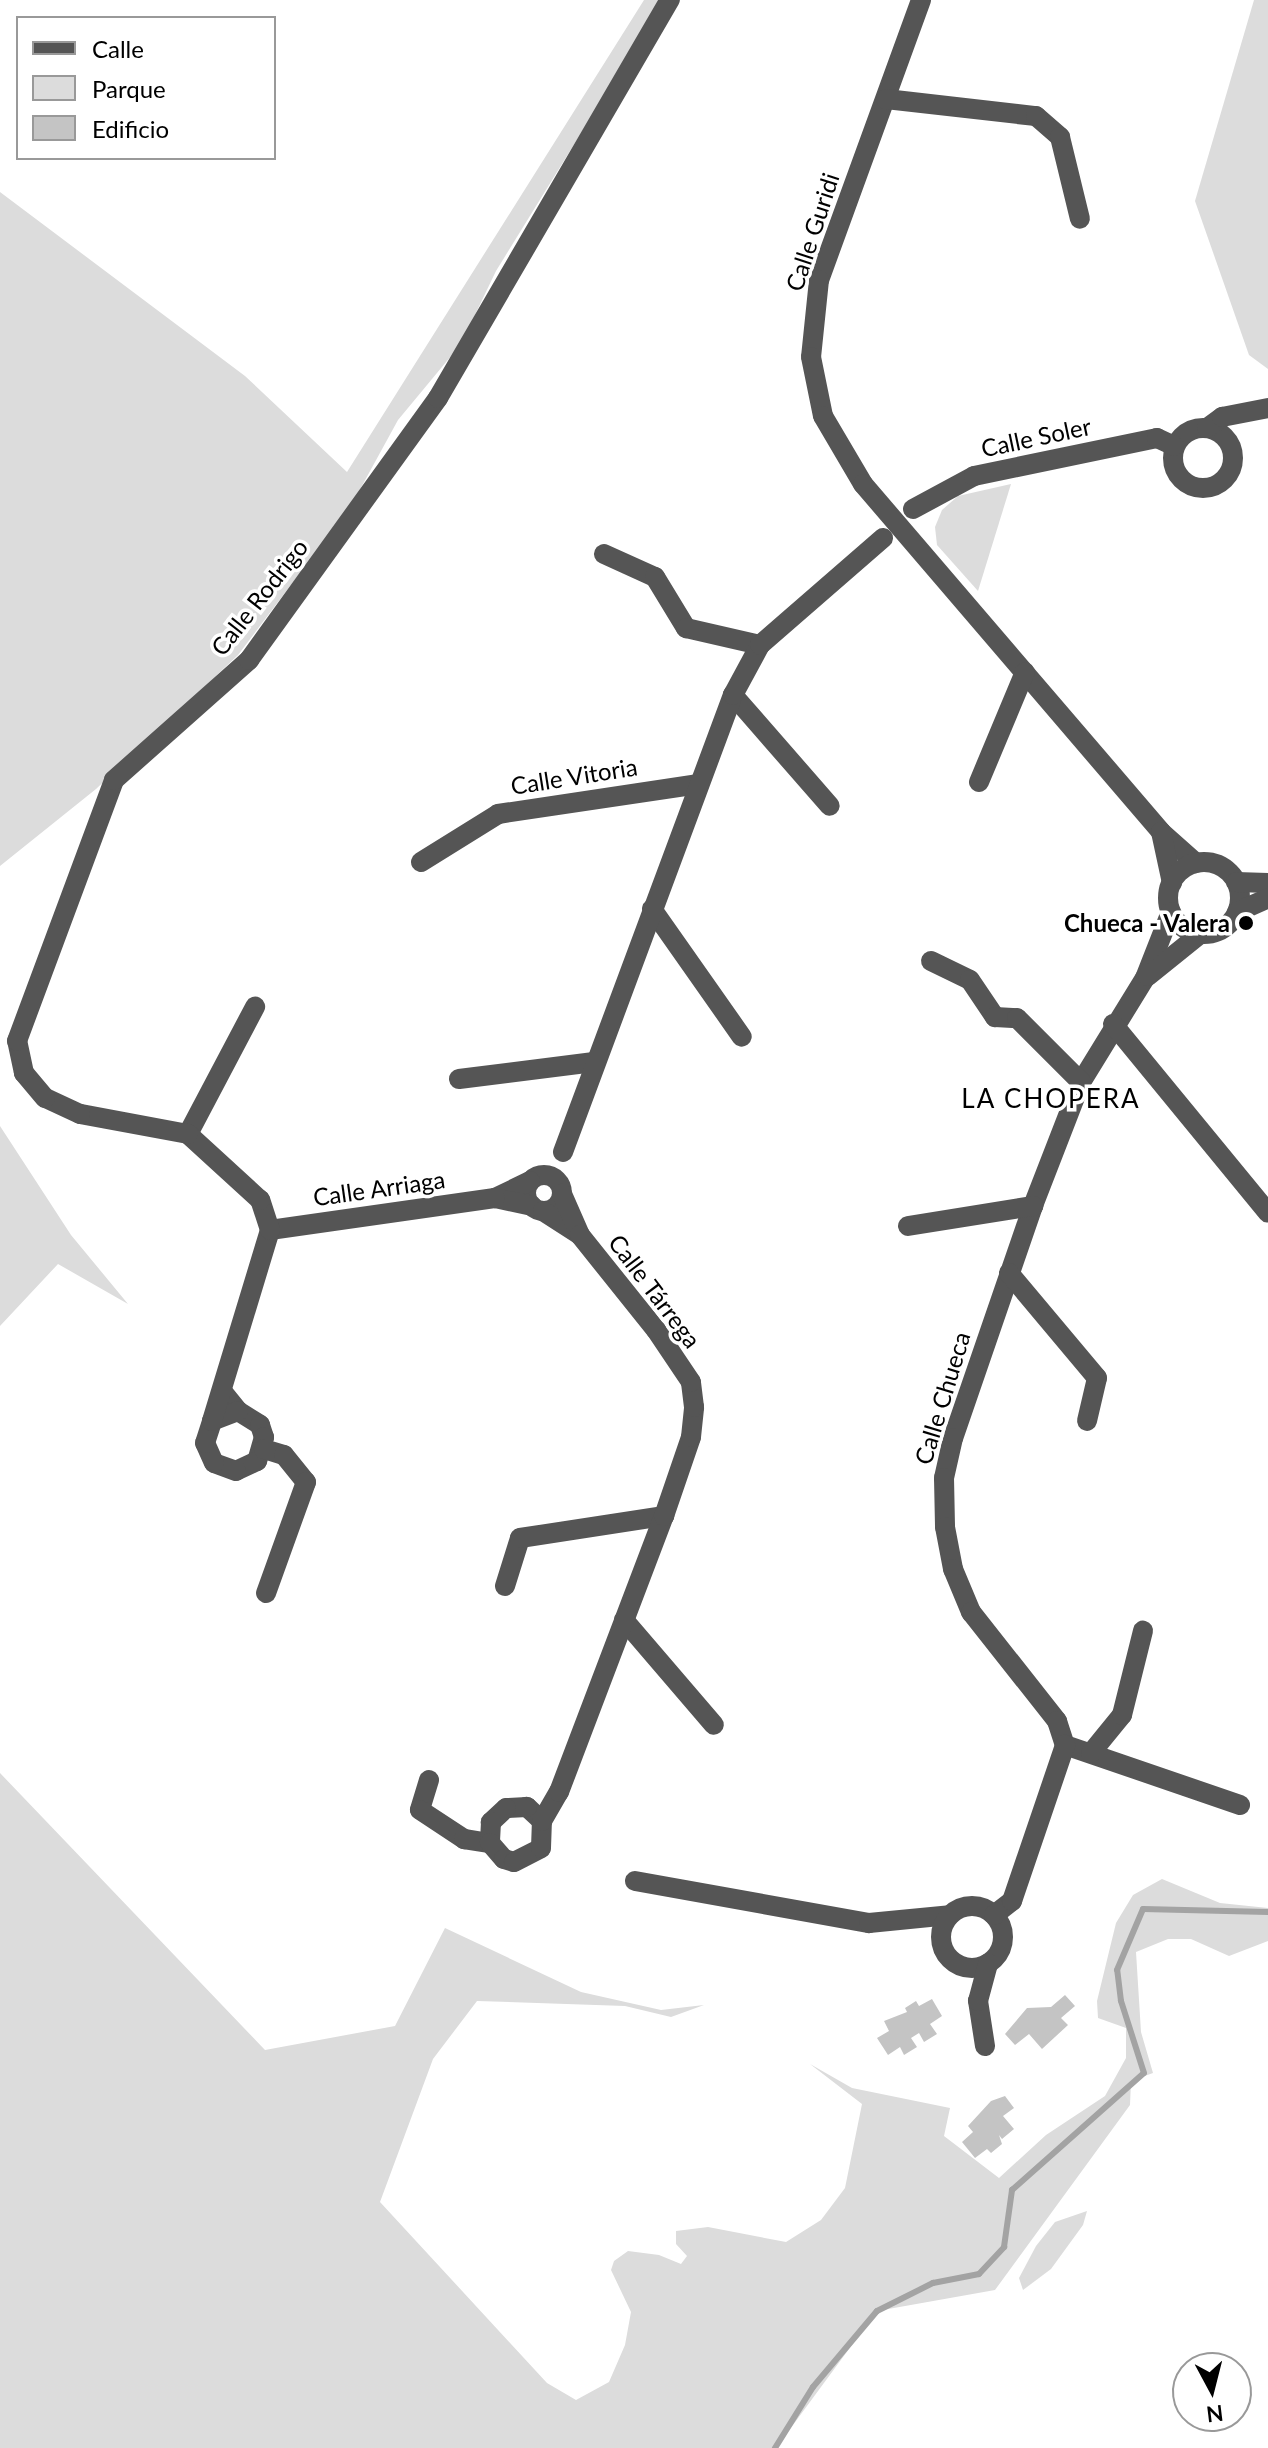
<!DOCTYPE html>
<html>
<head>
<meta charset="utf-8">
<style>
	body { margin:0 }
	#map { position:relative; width:1268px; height:2448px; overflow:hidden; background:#fff; font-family:Lato,sans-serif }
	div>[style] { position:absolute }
	.green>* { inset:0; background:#dcdcdc }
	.stream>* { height:6px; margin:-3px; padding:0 3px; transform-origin:3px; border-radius:3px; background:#a3a3a3 }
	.building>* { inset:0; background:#c4c4c4 }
	.minor>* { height:20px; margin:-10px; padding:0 10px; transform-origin:10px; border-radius:10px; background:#555 }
	.minor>.ring { margin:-10px; padding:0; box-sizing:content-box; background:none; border:20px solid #555; border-radius:50% }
	.dots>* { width:22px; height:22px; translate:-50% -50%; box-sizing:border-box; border:4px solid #fff; border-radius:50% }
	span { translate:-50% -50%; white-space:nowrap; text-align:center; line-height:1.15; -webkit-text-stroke:7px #fff; paint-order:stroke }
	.street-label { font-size:24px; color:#000 }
	.poi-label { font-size:24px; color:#000; font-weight:700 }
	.right { translate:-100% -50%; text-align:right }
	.neighbourhood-label { font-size:26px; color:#000; letter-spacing:2px }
	.legend { position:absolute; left:16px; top:16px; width:260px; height:144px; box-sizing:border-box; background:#fff; border:2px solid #999; margin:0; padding:10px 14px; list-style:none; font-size:24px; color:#000 }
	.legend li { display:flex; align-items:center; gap:16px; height:40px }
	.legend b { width:40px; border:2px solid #999 }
	.north { position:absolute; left:1172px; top:2352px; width:80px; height:80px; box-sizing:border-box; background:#fff; border:2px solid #999; border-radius:50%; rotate:173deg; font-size:22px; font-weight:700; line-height:32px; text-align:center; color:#000 }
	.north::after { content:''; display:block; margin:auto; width:28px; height:36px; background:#000; clip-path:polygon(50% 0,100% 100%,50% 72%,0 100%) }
</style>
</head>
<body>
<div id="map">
	<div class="green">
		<div style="clip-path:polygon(644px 0,663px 0,496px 271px,461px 344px,398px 420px,352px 504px,238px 655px,96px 789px,0 866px,0 192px,245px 376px,347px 472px)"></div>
		<div style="clip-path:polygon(1254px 0,1268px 0,1268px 369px,1249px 355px,1195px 201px)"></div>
		<div style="clip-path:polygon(1011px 484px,978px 591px,937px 545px,935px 527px,942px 510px,958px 496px)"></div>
		<div style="clip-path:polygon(0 1126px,71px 1235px,128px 1304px,58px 1264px,0 1326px)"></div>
		<div style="clip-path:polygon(0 1773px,265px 2050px,395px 2026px,445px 1928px,581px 1992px,661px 2010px,704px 2005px,671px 2017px,625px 2006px,477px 2001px,433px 2059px,380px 2202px,547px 2383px,576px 2400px,609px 2382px,625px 2345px,631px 2312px,611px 2270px,614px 2261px,628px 2251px,659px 2255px,681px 2264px,687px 2256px,676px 2244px,676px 2231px,708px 2227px,786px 2242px,821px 2220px,845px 2188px,862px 2104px,810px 2064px,852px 2088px,950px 2108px,944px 2136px,999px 2178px,1046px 2135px,1105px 2096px,1126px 2058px,1126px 2028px,1098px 2018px,1097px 2001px,1116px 1923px,1133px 1895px,1162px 1879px,1220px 1903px,1268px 1908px,1268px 1941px,1229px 1956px,1191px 1939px,1168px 1939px,1136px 1952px,1141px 2032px,1153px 2073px,1131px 2081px,1130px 2105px,995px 2290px,877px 2311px,776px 2448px,0 2448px)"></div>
		<div style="clip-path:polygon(1087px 2211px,1083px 2225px,1051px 2269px,1023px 2290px,1019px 2278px,1036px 2246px,1055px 2222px)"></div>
	</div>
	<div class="stream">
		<div style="left:775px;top:2448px;width:72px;rotate:-58.1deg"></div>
		<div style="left:813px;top:2387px;width:99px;rotate:-49.9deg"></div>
		<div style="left:877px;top:2311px;width:63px;rotate:-26.6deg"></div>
		<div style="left:933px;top:2283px;width:47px;rotate:-11.1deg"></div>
		<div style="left:979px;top:2274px;width:37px;rotate:-47deg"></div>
		<div style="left:1004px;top:2247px;width:58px;rotate:-82deg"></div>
		<div style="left:1012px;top:2190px;width:176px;rotate:-41.6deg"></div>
		<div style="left:1144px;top:2073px;width:76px;rotate:-107.7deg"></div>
		<div style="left:1121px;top:2001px;width:31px;rotate:-97deg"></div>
		<div style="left:1117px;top:1970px;width:66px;rotate:-66.9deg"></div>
		<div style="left:1143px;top:1909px;width:125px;rotate:1.4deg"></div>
	</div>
	<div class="building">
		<div style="clip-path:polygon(1065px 1995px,1075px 2006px,1061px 2018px,1068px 2025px,1042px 2049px,1029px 2034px,1015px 2045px,1005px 2034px,1027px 2008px,1051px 2007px)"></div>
		<div style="clip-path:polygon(932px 1999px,942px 2016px,930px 2024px,937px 2034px,924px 2042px,919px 2033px,911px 2038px,917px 2047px,904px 2055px,900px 2047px,888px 2055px,877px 2038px,889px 2031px,884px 2021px,907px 2012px,905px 2008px,916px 2001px,919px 2006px)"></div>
		<div style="clip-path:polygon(1005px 2096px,1014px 2108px,1003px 2116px,1014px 2129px,1002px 2139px,999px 2135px,1002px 2144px,991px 2153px,987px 2149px,975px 2158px,962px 2142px,973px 2132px,968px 2126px,991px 2101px)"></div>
	</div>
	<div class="minor">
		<div style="left:921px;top:0;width:298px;rotate:110deg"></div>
		<div style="left:819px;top:280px;width:77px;rotate:95.9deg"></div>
		<div style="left:811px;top:357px;width:60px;rotate:78.5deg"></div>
		<div style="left:823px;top:416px;width:79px;rotate:59.5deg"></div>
		<div style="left:863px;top:484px;width:458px;rotate:49.4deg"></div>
		<div style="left:1161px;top:832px;width:47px;rotate:41.5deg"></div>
		<div style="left:886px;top:99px;width:151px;rotate:6.5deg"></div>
		<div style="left:1036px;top:116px;width:32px;rotate:41deg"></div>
		<div style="left:1060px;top:137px;width:84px;rotate:76.3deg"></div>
		<div class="ring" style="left:1173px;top:428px;width:40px;height:40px"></div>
		<div style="left:1207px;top:428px;width:19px;rotate:-36deg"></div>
		<div style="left:1222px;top:417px;width:47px;rotate:-11.1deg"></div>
		<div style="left:913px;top:509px;width:69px;rotate:-28.4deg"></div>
		<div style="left:974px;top:476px;width:187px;rotate:-11.7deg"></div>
		<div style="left:1157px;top:438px;width:19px;rotate:25deg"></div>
		<div style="left:604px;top:554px;width:56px;rotate:24.3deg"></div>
		<div style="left:655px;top:577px;width:60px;rotate:58.7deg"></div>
		<div style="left:686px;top:628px;width:76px;rotate:12.9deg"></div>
		<div style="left:733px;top:695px;width:147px;rotate:48.9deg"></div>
		<div style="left:979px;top:782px;width:119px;rotate:-67.3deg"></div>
		<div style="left:1161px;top:832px;width:52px;rotate:77.8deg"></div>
		<div style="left:421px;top:862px;width:91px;rotate:-31.9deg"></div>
		<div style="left:498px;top:814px;width:203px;rotate:-8.5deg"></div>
		<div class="ring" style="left:1168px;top:862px;width:52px;height:52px"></div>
		<div style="left:1236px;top:882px;width:32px;rotate:2deg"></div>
		<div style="left:652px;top:909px;width:156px;rotate:54.9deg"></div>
		<div style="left:1171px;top:912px;width:71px;rotate:111.5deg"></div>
		<div style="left:1145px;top:978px;width:122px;rotate:121.6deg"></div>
		<div style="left:1081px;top:1082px;width:133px;rotate:111.2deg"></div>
		<div style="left:1033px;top:1206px;width:245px;rotate:109deg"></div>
		<div style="left:953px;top:1438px;width:41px;rotate:102.7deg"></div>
		<div style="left:944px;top:1478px;width:49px;rotate:88.8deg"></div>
		<div style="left:945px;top:1527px;width:43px;rotate:79.2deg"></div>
		<div style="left:953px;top:1569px;width:47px;rotate:67.3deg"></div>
		<div style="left:971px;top:1612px;width:139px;rotate:51.7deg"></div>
		<div style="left:1057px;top:1721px;width:25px;rotate:72deg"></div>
		<div style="left:1065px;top:1745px;width:185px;rotate:18.9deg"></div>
		<div style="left:1237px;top:912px;width:34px;rotate:-24deg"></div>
		<div style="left:931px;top:961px;width:43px;rotate:26deg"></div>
		<div style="left:970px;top:980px;width:45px;rotate:56deg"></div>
		<div style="left:995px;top:1017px;width:22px;rotate:3deg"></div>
		<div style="left:1017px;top:1018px;width:91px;rotate:45deg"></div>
		<div style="left:1148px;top:976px;width:67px;rotate:-38.9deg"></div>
		<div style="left:1113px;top:1024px;width:244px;rotate:50.6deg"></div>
		<div style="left:459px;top:1079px;width:136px;rotate:-7.2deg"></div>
		<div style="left:188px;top:1134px;width:144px;rotate:-62.2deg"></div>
		<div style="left:563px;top:1152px;width:488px;rotate:-69.6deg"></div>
		<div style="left:733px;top:695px;width:57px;rotate:-61.6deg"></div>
		<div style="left:760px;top:645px;width:163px;rotate:-41deg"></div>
		<div class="ring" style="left:526px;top:1175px;width:16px;height:16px"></div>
		<div style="left:530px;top:1181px;width:39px;rotate:154deg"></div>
		<div style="left:495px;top:1198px;width:38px;rotate:12deg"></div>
		<div style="left:543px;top:1211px;width:44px;rotate:33deg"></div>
		<div style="left:580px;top:1235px;width:45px;rotate:-113.7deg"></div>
		<div style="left:908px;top:1226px;width:127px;rotate:-9.1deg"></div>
		<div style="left:270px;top:1230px;width:227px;rotate:-8.1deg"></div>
		<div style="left:1009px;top:1273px;width:137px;rotate:50deg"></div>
		<div style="left:1097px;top:1378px;width:44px;rotate:103.1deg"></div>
		<div style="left:222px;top:1391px;width:26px;rotate:51deg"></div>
		<div style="left:238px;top:1411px;width:26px;rotate:32deg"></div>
		<div style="left:260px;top:1425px;width:13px;rotate:72deg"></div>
		<div style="left:264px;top:1437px;width:25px;rotate:106deg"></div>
		<div style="left:257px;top:1461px;width:23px;rotate:155deg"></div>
		<div style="left:236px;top:1471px;width:23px;rotate:-160deg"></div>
		<div style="left:214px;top:1463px;width:22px;rotate:-114deg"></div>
		<div style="left:205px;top:1443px;width:23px;rotate:-72deg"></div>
		<div style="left:212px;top:1421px;width:28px;rotate:-21deg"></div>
		<div style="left:212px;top:1421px;width:200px;rotate:-73.1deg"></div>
		<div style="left:270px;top:1230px;width:32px;rotate:-108deg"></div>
		<div style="left:260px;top:1200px;width:98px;rotate:-137.5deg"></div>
		<div style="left:188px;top:1134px;width:110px;rotate:-169.5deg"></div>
		<div style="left:80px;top:1114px;width:38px;rotate:-155deg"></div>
		<div style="left:45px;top:1098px;width:33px;rotate:-130deg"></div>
		<div style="left:24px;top:1073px;width:33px;rotate:-102deg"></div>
		<div style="left:17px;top:1041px;width:278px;rotate:-69.6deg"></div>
		<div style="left:114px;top:780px;width:181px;rotate:-41.6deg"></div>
		<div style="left:249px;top:660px;width:323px;rotate:-54.2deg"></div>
		<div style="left:438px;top:398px;width:461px;rotate:-59.8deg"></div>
		<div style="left:264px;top:1449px;width:21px;rotate:17deg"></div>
		<div style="left:284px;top:1455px;width:35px;rotate:51deg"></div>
		<div style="left:306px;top:1482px;width:118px;rotate:109.8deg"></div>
		<div style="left:505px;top:1586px;width:50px;rotate:-72.6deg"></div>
		<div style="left:520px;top:1538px;width:146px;rotate:-8.7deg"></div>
		<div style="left:624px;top:1620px;width:138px;rotate:49.4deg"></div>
		<div style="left:1091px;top:1753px;width:49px;rotate:-50.8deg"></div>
		<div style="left:1122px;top:1715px;width:87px;rotate:-76deg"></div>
		<div style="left:429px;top:1780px;width:31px;rotate:107deg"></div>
		<div style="left:420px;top:1810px;width:53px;rotate:33.4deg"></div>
		<div style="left:464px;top:1839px;width:26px;rotate:9deg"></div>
		<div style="left:542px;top:1821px;width:21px;rotate:-137deg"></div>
		<div style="left:527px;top:1807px;width:21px;rotate:177deg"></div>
		<div style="left:506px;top:1808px;width:21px;rotate:137deg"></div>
		<div style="left:491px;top:1822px;width:21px;rotate:93deg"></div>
		<div style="left:490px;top:1843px;width:21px;rotate:49deg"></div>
		<div style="left:504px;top:1859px;width:10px;rotate:17deg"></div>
		<div style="left:514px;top:1862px;width:30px;rotate:-27deg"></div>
		<div style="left:541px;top:1848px;width:27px;rotate:-88deg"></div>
		<div style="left:542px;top:1821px;width:34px;rotate:-60deg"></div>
		<div style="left:559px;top:1792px;width:295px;rotate:-69.2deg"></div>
		<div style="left:664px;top:1516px;width:83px;rotate:-71.1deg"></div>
		<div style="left:691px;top:1437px;width:30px;rotate:-84deg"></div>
		<div style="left:694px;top:1407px;width:25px;rotate:-97deg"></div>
		<div style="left:691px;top:1382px;width:63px;rotate:-123.9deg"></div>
		<div style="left:656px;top:1330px;width:122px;rotate:-128.7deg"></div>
		<div style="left:635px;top:1881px;width:238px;rotate:10.2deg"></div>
		<div style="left:869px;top:1923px;width:81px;rotate:-5.6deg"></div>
		<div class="ring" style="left:941px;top:1906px;width:42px;height:42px"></div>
		<div style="left:994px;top:1915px;width:23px;rotate:-38deg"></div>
		<div style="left:1012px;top:1901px;width:165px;rotate:-71.2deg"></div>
		<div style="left:985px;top:2046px;width:46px;rotate:-98.8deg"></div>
		<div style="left:978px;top:2001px;width:39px;rotate:-75deg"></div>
	</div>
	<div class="dots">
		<div style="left:1246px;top:923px;background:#000"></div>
	</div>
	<div class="street-label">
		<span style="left:812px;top:232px;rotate:-72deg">Calle Guridi</span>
		<span style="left:1036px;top:437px;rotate:-12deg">Calle Soler</span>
		<span style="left:259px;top:597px;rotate:-52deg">Calle Rodrigo</span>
		<span style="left:574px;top:776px;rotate:-9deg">Calle Vitoria</span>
		<span style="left:379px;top:1188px;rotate:-8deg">Calle Arriaga</span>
		<span style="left:655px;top:1291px;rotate:53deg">Calle Tárrega</span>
		<span style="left:942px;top:1398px;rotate:-73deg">Calle Chueca</span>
	</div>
	<div class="poi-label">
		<span class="right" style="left:1230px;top:923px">Chueca - Valera</span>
	</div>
	<div class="neighbourhood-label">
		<span style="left:1051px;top:1099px">LA CHOPERA</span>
	</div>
	<ul class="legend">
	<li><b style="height:10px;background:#555"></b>Calle</li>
	<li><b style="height:22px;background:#dcdcdc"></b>Parque</li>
	<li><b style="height:22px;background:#c4c4c4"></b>Edificio</li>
	</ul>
	<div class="north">N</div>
</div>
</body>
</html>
